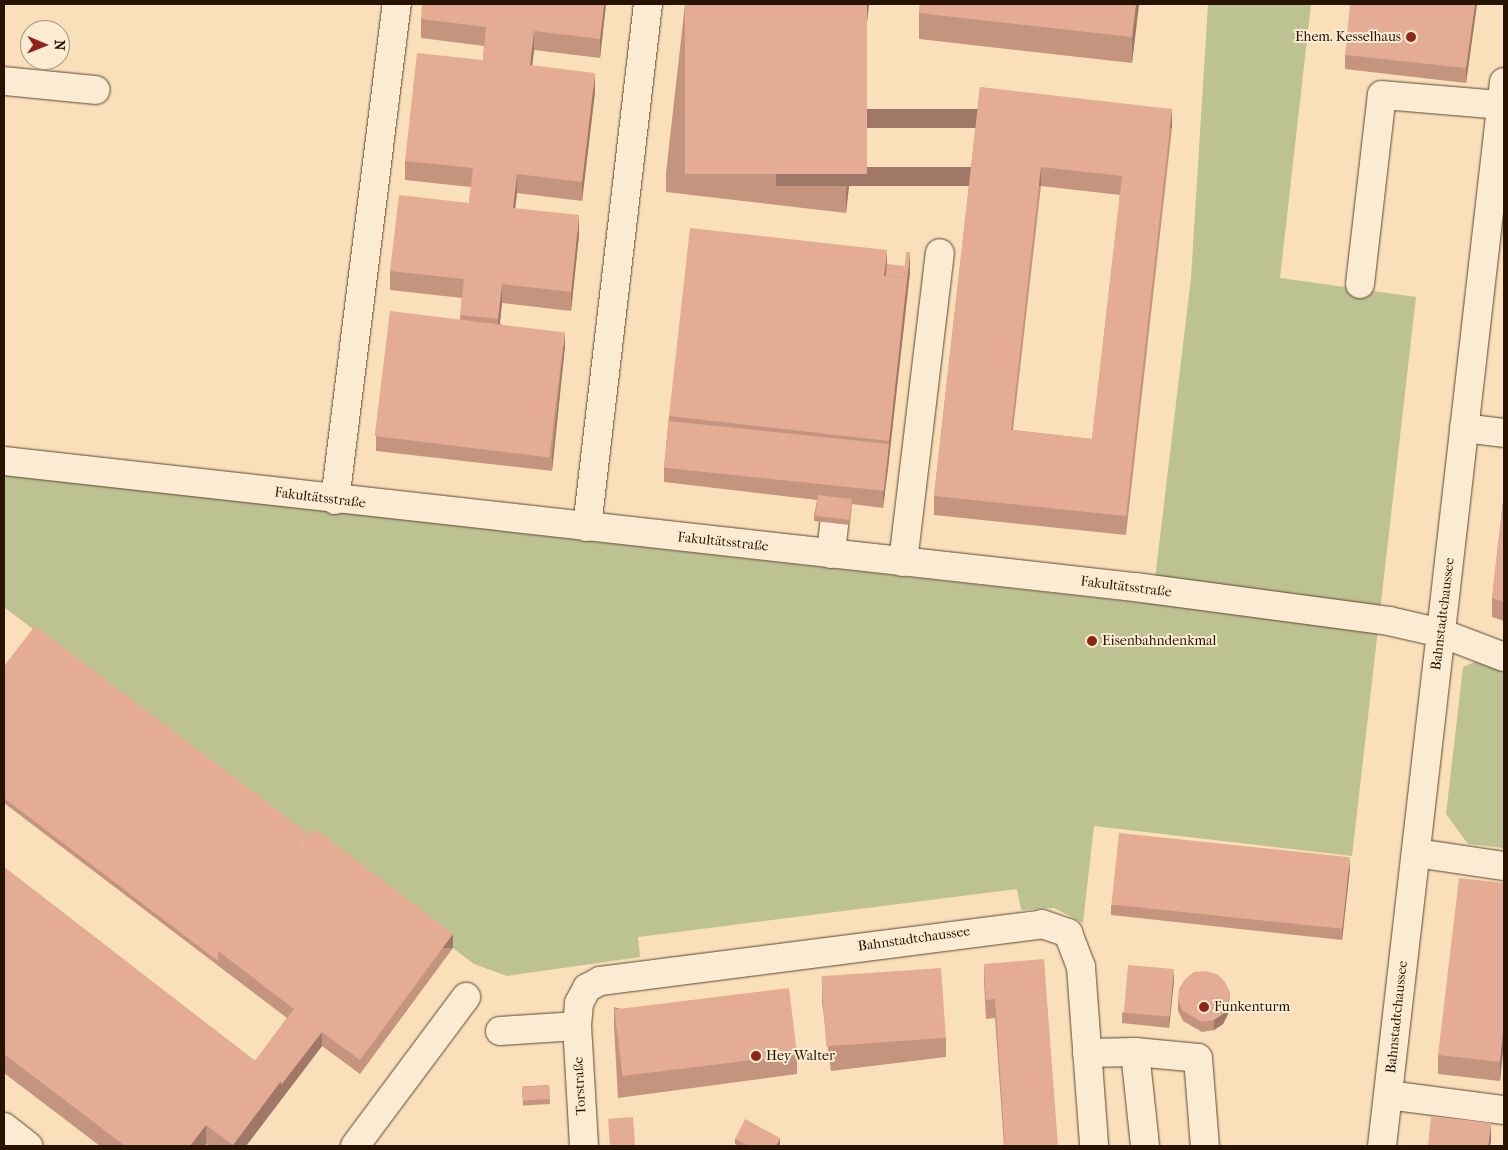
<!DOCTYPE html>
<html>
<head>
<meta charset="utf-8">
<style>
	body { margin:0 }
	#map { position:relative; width:1508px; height:1150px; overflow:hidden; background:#f9e0bb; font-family:"IM FELL French Canon",serif }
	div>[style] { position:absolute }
	.green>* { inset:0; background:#bcc291 }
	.roads { filter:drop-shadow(0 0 1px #5c462f) drop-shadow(0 0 1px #5c462f) }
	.minor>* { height:28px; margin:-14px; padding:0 14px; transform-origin:14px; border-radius:14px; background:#fbebd3 }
	.wall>* { inset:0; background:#c4947f; transform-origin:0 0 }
	.shaded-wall>* { inset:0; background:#a07868; transform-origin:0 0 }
	.building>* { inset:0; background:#e4ac94; transform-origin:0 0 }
	.dots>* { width:14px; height:14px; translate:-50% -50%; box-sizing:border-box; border:2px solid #fbebd3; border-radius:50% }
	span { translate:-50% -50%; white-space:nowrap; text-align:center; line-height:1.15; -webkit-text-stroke:4px #fbebd3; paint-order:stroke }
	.poi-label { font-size:14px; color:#271300 }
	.right { translate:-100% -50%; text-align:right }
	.left { translate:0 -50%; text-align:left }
	.street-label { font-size:14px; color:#271300 }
	.frame { position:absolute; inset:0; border:5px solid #271300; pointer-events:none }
	.north { position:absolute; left:20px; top:20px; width:50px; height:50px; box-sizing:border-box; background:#fbebd3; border:1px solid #a6957f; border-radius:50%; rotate:91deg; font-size:14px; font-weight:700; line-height:20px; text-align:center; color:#271300 }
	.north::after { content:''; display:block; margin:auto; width:18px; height:22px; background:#8f2418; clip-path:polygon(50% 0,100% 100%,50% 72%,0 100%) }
</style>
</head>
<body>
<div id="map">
	<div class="green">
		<div style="clip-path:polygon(1208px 4px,1311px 4px,1280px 278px,1416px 297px,1352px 856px,1094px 826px,1083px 923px,1054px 908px,1021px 910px,1017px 889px,638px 937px,640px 957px,507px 976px,474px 964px,4px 607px,4px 475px,1152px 604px,1191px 278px)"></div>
		<div style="clip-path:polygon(1475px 662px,1504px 671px,1504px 848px,1468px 844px,1446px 814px,1463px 667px)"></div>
	</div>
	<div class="roads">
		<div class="minor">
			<div style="left:4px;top:81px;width:92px;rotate:5.6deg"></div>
			<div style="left:1360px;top:284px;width:190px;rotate:-83.4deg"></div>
			<div style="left:1382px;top:95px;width:119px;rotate:4.8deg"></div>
			<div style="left:1464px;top:428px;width:40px;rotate:7.1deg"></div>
			<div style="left:4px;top:461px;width:1138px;rotate:6.36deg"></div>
			<div style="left:1135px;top:587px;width:256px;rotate:7.6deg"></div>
			<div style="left:1389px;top:621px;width:53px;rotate:13deg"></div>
			<div style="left:1441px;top:633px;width:67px;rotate:20.9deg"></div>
			<div style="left:335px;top:500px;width:500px;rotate:-82.9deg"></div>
			<div style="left:587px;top:527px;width:527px;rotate:-83.35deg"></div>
			<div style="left:831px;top:554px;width:30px;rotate:-84deg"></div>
			<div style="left:903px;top:562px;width:311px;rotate:-83.2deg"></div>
			<div style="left:1416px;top:853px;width:89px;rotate:8.4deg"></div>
			<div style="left:500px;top:1031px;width:77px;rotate:-3.7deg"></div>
			<div style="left:1135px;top:1052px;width:95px;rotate:83.9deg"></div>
			<div style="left:1087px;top:1053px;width:48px;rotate:-1.2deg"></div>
			<div style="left:1135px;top:1052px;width:63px;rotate:5.4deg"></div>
			<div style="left:1198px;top:1058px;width:88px;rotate:85.5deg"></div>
			<div style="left:1388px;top:1095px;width:117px;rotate:7.4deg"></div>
			<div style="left:4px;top:1127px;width:31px;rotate:38deg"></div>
			<div style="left:355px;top:1146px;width:186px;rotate:-53.3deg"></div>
			<div style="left:584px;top:1146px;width:120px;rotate:-93.3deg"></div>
			<div style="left:577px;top:1026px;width:23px;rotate:-85deg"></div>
			<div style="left:579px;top:1003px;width:17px;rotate:-62deg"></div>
			<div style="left:587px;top:988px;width:15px;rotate:-28deg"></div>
			<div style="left:600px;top:981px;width:446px;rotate:-7.3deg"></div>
			<div style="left:1042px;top:924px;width:28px;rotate:19deg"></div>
			<div style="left:1068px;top:933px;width:36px;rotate:69deg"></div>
			<div style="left:1081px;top:967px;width:179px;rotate:85.8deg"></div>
			<div style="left:1382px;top:1146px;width:1071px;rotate:-83.46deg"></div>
		</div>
	</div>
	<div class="wall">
		<div style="clip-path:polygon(606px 4px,600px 58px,534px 50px,532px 66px,595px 92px,582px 201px,517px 193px,515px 208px,579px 235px,571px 311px,502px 303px,500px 324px,565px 346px,552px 471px,376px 451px,376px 436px,460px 319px,462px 298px,390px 290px,390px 271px,469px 203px,471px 187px,405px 180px,405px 161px,483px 60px,484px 46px,421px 38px,421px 19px)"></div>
		<div style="clip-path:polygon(685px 4px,869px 4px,846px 213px,666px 192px,666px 173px)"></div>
		<div style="clip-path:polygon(920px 4px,1139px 4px,1132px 63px,919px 39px,919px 13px)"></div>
		<div style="clip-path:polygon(1477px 4px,1466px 83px,1345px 69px,1345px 55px)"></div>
		<div style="clip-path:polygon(evenodd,980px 87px,1172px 128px,1126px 535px,934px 515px,934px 496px,980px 87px,1041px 186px,1120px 195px,1092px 439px,1013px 430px,1041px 186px)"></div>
		<div style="clip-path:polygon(887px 264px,910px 272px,883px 508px,852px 504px,850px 525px,814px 521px,814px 516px,817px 500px,664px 482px,664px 468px,669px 416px)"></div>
		<div style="clip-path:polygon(1504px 493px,1504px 621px,1492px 617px,1492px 598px)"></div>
		<div style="clip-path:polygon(4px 666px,453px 948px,360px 1074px,322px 1046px,246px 1146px,210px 1146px,206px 1144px,204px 1146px,100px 1146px,4px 1073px,4px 867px,255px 1061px,287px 1018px,4px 803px)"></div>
		<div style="clip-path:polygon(1350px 868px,1342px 940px,1111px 915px,1111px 905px)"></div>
		<div style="clip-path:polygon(1504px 883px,1504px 1039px,1500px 1081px,1438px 1074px,1438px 1055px)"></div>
		<div style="clip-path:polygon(984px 964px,1058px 1146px,1004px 1146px,995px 1018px,986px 1019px,984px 983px)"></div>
		<div style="clip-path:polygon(1174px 980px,1169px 1028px,1122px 1023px,1122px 1013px)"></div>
		<div style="clip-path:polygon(822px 983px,946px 1038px,946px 1057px,831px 1071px,822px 1002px)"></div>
		<div style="clip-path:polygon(1178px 1000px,1230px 1003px,1228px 1014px,1223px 1024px,1214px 1030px,1202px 1032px,1183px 1021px,1178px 1011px)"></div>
		<div style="clip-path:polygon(614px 1007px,797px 1055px,797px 1074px,618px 1098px,614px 1026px)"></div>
		<div style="left:549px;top:1085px;width:19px;height:27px;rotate:87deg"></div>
		<div style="clip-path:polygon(735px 1139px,780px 1144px,779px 1146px,740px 1146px,735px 1144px)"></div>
	</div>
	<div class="shaded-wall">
		<div style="clip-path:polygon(604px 4px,606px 4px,600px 58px,600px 39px)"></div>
		<div style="clip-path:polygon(867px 4px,869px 4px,846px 213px,846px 193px)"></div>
		<div style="clip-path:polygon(1136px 4px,1139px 4px,1132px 63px,1132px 37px)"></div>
		<div style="clip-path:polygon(1475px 4px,1477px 4px,1466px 83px,1466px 68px)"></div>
		<div style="clip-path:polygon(534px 31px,534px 50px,530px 85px,530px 65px)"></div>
		<div style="clip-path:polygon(595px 73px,595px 92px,582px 201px,582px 182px)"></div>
		<div style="left:1172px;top:109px;width:19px;height:410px;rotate:90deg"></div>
		<div style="left:1041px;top:167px;width:19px;height:265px;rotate:90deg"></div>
		<div style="clip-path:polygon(517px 174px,517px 193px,513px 227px,513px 208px)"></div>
		<div style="clip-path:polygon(579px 215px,579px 235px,571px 311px,571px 292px)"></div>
		<div style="clip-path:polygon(887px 250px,887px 269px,884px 290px,884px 276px)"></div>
		<div style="clip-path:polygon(910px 252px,910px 272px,889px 460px,889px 441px)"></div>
		<div style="clip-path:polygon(502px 284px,502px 303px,498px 338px,498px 319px)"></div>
		<div style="clip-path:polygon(565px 331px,565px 346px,552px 471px,552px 456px)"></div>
		<div style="clip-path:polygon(889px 446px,889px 461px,883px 508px,883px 493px)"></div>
		<div style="clip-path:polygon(1350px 858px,1350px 868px,1342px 940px,1342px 930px)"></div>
		<div style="left:453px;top:934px;width:14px;height:157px;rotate:90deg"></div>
		<div style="clip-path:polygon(1174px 969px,1174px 980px,1169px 1028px,1169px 1017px)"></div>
		<div style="clip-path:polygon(1230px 992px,1228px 1014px,1223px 1024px,1214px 1030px,1214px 1020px)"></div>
		<div style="clip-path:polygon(1504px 1020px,1504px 1039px,1500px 1081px,1500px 1062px)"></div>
		<div style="clip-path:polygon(322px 1032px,322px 1046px,246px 1146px,233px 1146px,233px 1145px,281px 1081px)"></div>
		<div style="clip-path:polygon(1491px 1123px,1491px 1142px,1490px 1146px,1488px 1146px)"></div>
		<div style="clip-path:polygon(206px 1125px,206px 1144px,204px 1146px,190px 1146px)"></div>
		<div style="clip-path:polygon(780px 1138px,780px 1144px,779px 1146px,776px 1146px)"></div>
	</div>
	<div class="building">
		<div style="clip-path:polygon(422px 4px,604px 4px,600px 39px,534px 31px,530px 65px,595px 73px,582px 182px,517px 174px,513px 208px,579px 215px,571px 292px,502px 284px,498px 319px,460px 315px,464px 279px,390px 271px,399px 195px,469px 203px,473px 168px,405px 161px,417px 53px,483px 60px,486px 27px,421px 19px)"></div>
		<div style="left:685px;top:4px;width:182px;height:170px"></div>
		<div style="clip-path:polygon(920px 4px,1136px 4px,1132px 37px,919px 13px)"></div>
		<div style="clip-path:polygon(1350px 4px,1475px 4px,1466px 68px,1345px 55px)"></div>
		<div style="clip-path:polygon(evenodd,980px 87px,1172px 109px,1126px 516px,934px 496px,980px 87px,1041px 167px,1122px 176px,1092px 439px,1011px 430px,1041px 167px)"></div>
		<div style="clip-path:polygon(690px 228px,887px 250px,884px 276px,904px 278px,906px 252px,910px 252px,889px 441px,669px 416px)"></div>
		<div style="left:887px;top:264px;width:18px;height:12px;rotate:6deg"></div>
		<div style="left:390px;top:311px;width:176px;height:126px;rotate:7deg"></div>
		<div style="left:669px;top:421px;width:221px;height:47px;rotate:6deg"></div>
		<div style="clip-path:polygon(1504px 493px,1504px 602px,1492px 598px)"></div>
		<div style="left:818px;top:495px;width:34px;height:21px;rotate:7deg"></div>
		<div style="clip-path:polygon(35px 626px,310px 835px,218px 951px,218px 961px,4px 798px,4px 666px)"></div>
		<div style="clip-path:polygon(315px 829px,453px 934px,360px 1060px,322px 1032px,281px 1085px,281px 1081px,255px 1061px,294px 1009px,218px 951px)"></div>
		<div style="left:1119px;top:833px;width:232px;height:72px;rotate:6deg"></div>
		<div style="clip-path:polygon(4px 867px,281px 1081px,233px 1145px,206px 1125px,190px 1146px,125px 1146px,4px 1054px)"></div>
		<div style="clip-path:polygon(1459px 878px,1504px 883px,1504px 1020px,1500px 1062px,1438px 1055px)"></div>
		<div style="clip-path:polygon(1044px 959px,1058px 1146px,1005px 1146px,995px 999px,986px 1000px,984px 964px)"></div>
		<div style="left:1128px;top:965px;width:46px;height:48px;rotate:5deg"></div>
		<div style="left:941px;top:968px;width:70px;height:120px;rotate:86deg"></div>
		<div style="clip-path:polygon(1206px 971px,1217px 974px,1225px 982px,1230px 992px,1228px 1004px,1223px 1014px,1214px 1020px,1202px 1022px,1183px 1011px,1178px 1000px,1179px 989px,1185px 979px,1194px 972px)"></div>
		<div style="left:789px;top:988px;width:67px;height:176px;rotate:83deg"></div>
		<div style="left:549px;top:1085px;width:14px;height:27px;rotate:86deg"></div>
		<div style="clip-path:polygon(1431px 1116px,1491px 1123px,1488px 1146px,1428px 1146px)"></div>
		<div style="left:633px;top:1117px;width:29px;height:25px;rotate:86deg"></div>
		<div style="clip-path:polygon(745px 1119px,780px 1138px,776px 1146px,749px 1146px,735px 1139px)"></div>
	</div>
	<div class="dots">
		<div style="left:1411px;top:37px;background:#8f2418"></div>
		<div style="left:1092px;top:641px;background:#8f2418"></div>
		<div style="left:1204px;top:1007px;background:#8f2418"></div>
		<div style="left:756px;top:1056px;background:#8f2418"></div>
	</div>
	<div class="poi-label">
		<span class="right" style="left:1401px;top:37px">Ehem. Kesselhaus</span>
		<span class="left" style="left:1102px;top:641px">Eisenbahndenkmal</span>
		<span class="left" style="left:1214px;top:1007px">Funkenturm</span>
		<span class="left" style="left:766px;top:1056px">Hey Walter</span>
	</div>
	<div class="street-label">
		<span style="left:320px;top:498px;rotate:7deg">Fakultätsstraße</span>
		<span style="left:723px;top:542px;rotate:6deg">Fakultätsstraße</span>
		<span style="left:1126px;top:587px;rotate:7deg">Fakultätsstraße</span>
		<span style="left:1443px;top:614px;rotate:-83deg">Bahnstadtchaussee</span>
		<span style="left:914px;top:939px;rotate:-8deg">Bahnstadtchaussee</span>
		<span style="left:1397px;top:1017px;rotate:-84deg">Bahnstadtchaussee</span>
		<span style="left:580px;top:1086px;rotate:-93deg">Torstraße</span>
	</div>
	<div class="frame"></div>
	<div class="north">N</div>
</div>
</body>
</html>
